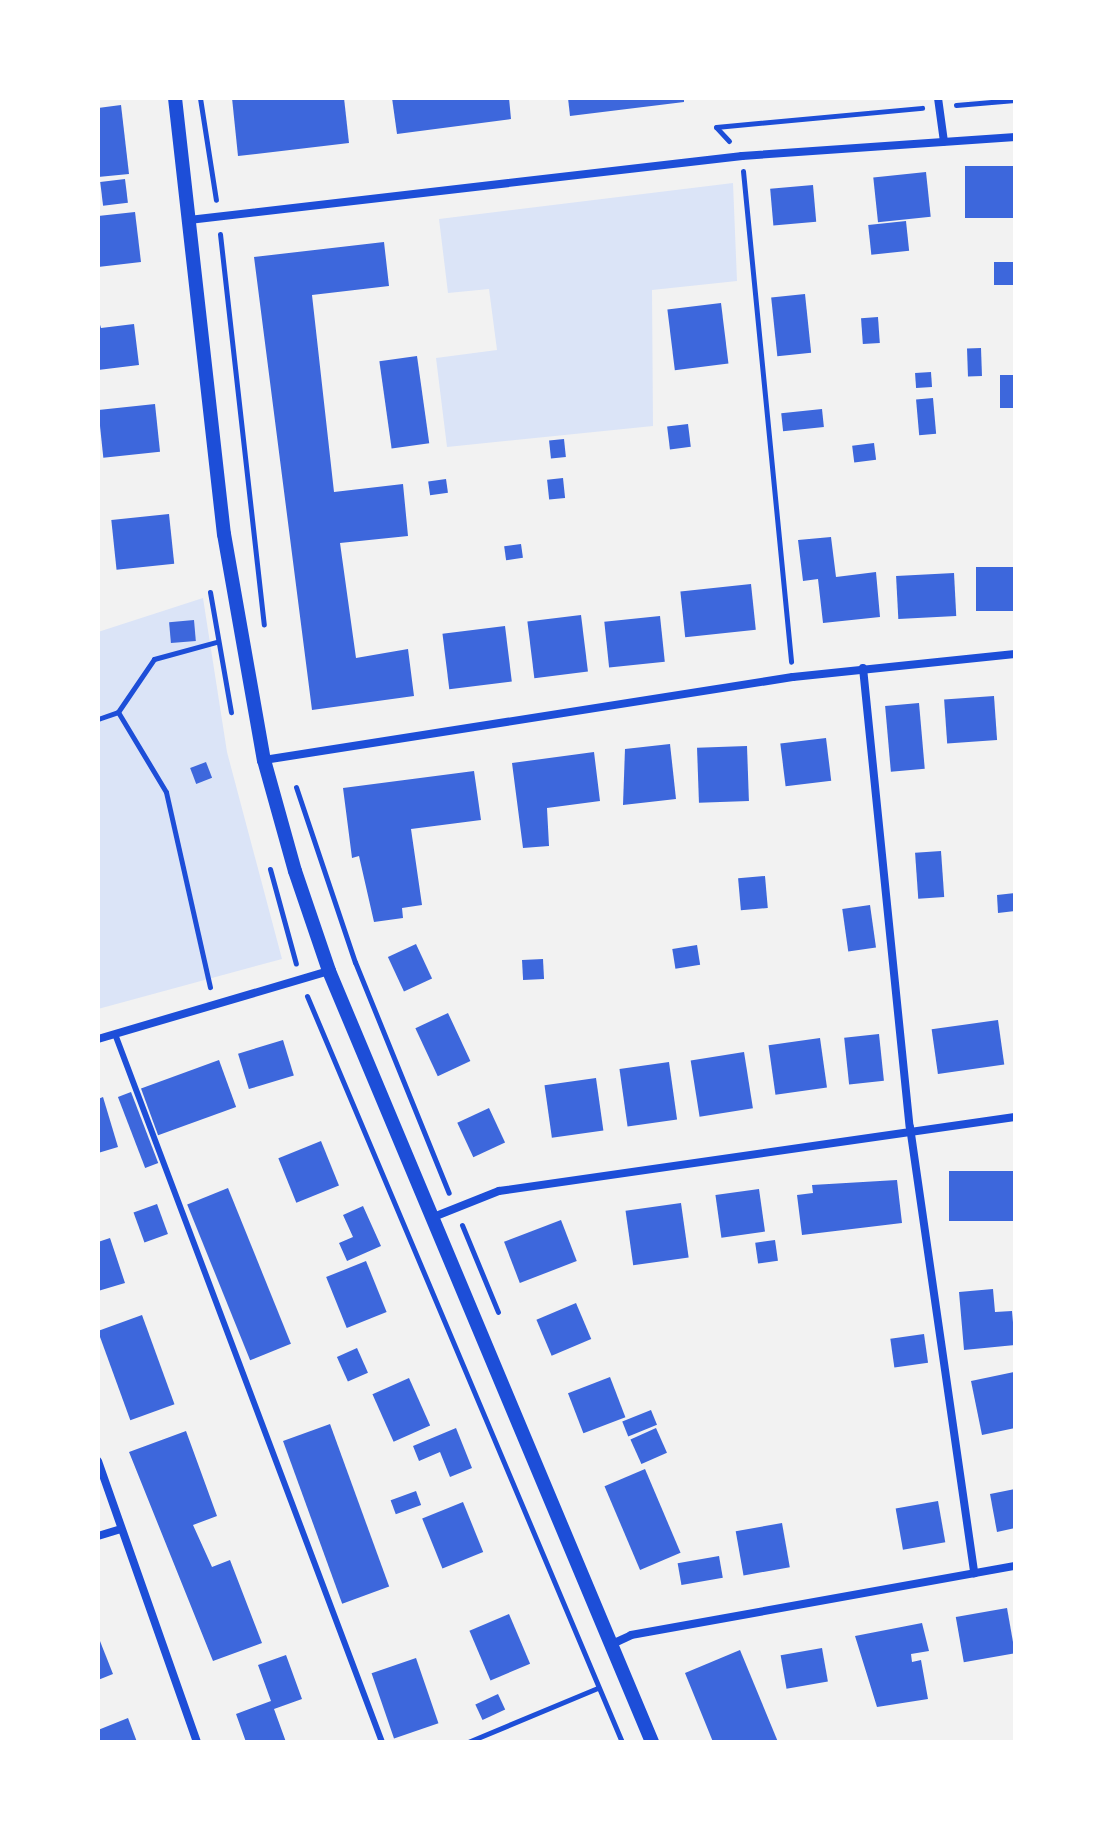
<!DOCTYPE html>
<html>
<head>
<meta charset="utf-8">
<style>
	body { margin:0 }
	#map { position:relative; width:1113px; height:1840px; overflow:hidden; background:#f2f2f2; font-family:"Work Sans",sans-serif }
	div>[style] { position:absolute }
	.green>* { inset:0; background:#dbe4f7 }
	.building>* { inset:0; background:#3d67dc; transform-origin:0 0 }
	.path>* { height:5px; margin:-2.5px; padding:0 2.5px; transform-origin:2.5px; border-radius:2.5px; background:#1d4ed8 }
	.service>* { height:6px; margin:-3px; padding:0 3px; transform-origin:3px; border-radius:3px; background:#1d4ed8 }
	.minor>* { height:8px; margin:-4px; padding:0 4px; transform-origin:4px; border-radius:4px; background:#1d4ed8 }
	.tertiary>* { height:14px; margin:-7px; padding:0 7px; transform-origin:7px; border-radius:7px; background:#1d4ed8 }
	span { translate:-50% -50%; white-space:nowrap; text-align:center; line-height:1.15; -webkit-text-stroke:6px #fff; paint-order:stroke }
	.frame { position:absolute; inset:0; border:100px solid #fff; pointer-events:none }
</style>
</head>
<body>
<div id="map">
	<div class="green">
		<div style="clip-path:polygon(733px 183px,737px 281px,652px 290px,653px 426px,447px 447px,436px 358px,497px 350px,489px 289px,448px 293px,439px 219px)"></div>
		<div style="clip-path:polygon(203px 598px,227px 752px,282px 959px,98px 1009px,98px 632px)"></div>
	</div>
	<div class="building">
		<div style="clip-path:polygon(232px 98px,344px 98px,349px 143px,238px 156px)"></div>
		<div style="clip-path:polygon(392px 98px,509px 98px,511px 119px,397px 134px)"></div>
		<div style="clip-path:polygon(568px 98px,684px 98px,684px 102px,570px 116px)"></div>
		<div style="clip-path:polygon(121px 105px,129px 174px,98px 177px,98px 108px)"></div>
		<div style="left:1015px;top:166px;width:52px;height:50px;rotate:90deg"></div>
		<div style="left:926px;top:172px;width:45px;height:53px;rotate:84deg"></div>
		<div style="left:125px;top:179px;width:24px;height:25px;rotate:83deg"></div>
		<div style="left:813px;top:185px;width:37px;height:43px;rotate:85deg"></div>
		<div style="clip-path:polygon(135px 212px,141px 262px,98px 267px,98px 216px)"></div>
		<div style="left:906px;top:221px;width:30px;height:38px;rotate:84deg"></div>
		<div style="clip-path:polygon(384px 242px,389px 286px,312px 295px,334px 492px,403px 484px,408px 536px,340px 543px,356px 658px,408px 649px,414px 696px,312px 710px,254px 257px)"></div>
		<div style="left:1015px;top:262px;width:23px;height:21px;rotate:90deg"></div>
		<div style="left:805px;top:294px;width:59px;height:34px;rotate:84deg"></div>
		<div style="left:721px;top:303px;width:61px;height:54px;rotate:83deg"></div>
		<div style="left:878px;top:317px;width:26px;height:17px;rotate:86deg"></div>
		<div style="clip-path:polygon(98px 318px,101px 328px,134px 324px,139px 365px,98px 370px)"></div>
		<div style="left:981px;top:348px;width:28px;height:14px;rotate:88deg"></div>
		<div style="left:417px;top:356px;width:88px;height:38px;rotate:82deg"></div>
		<div style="left:931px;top:372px;width:15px;height:16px;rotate:86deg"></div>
		<div style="left:1015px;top:375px;width:33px;height:15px;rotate:90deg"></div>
		<div style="left:933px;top:398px;width:36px;height:17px;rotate:85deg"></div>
		<div style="left:155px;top:404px;width:48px;height:57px;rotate:84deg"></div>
		<div style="left:822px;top:409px;width:18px;height:41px;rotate:84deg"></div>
		<div style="left:688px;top:424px;width:23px;height:21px;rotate:83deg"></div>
		<div style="left:564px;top:439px;width:18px;height:15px;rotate:84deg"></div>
		<div style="left:874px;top:443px;width:17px;height:22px;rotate:83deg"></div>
		<div style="left:563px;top:478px;width:20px;height:16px;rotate:84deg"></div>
		<div style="left:446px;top:479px;width:14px;height:18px;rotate:82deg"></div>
		<div style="left:169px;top:514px;width:50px;height:58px;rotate:84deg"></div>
		<div style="clip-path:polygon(831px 537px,836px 577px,876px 572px,880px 617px,823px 623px,818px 579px,803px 581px,798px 540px)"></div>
		<div style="left:521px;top:544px;width:14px;height:17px;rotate:82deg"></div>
		<div style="left:1015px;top:567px;width:44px;height:39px;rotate:90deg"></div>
		<div style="left:954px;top:573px;width:43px;height:58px;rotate:87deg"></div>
		<div style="left:751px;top:584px;width:46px;height:71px;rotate:84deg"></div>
		<div style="left:581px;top:615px;width:57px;height:54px;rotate:83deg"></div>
		<div style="left:660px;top:616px;width:46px;height:56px;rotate:84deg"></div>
		<div style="left:194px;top:620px;width:21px;height:25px;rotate:85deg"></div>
		<div style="left:505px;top:626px;width:56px;height:63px;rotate:83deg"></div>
		<div style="left:994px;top:696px;width:44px;height:50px;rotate:86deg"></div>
		<div style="left:919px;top:703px;width:66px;height:34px;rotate:85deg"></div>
		<div style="left:826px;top:738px;width:43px;height:46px;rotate:83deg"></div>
		<div style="clip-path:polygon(670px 744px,676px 799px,623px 805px,625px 749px)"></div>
		<div style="left:747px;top:746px;width:55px;height:50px;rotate:88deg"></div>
		<div style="clip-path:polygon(594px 752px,600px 801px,547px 808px,549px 846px,523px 848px,512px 763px)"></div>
		<div style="left:206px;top:762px;width:17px;height:17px;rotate:69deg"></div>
		<div style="clip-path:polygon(474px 771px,481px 820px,411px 829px,422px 905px,402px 908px,403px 918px,374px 922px,359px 856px,352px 858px,343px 788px)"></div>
		<div style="left:941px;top:851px;width:46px;height:26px;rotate:86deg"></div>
		<div style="left:765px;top:876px;width:32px;height:27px;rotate:85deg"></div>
		<div style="clip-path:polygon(1015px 893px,1015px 911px,998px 913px,997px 895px)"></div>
		<div style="left:870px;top:905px;width:43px;height:28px;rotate:82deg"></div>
		<div style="left:416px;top:944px;width:38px;height:31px;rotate:65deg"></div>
		<div style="left:697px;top:945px;width:20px;height:25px;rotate:81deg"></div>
		<div style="left:543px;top:959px;width:20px;height:21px;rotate:87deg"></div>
		<div style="left:448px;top:1013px;width:53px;height:36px;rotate:65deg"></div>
		<div style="left:998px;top:1020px;width:45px;height:67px;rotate:82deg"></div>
		<div style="left:879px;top:1034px;width:47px;height:35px;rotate:84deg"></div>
		<div style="left:820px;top:1038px;width:50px;height:52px;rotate:82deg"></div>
		<div style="left:283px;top:1040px;width:37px;height:47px;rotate:73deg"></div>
		<div style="left:744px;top:1052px;width:57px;height:54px;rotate:81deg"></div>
		<div style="left:219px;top:1060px;width:50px;height:83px;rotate:70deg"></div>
		<div style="left:669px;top:1062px;width:58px;height:50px;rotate:82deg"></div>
		<div style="left:596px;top:1078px;width:53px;height:52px;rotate:82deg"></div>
		<div style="left:131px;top:1092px;width:76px;height:14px;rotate:69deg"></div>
		<div style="clip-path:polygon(103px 1097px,118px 1147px,98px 1153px,98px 1099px)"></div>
		<div style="left:489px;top:1108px;width:38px;height:35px;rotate:65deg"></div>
		<div style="left:321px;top:1141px;width:48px;height:46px;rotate:68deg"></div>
		<div style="left:1015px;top:1171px;width:50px;height:66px;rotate:90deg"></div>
		<div style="clip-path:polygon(897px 1180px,902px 1223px,802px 1235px,797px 1195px,813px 1193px,812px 1185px)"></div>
		<div style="left:228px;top:1188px;width:168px;height:44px;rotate:68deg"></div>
		<div style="left:759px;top:1189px;width:43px;height:44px;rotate:82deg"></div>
		<div style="left:681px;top:1203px;width:55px;height:56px;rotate:82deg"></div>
		<div style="left:157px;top:1204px;width:32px;height:25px;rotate:70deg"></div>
		<div style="clip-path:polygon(363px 1206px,381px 1246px,347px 1261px,339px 1243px,353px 1237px,343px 1215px)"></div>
		<div style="left:561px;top:1220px;width:44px;height:61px;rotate:69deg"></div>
		<div style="clip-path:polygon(110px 1238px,125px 1283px,98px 1291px,98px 1242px)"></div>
		<div style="left:775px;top:1240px;width:21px;height:20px;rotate:82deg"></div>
		<div style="left:366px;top:1261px;width:55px;height:43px;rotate:68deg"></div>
		<div style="clip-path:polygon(993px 1289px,995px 1312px,1012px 1311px,1015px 1345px,964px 1350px,959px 1292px)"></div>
		<div style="left:576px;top:1303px;width:39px;height:43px;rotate:67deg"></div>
		<div style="left:142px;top:1315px;width:95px;height:47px;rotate:70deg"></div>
		<div style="left:924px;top:1334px;width:29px;height:34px;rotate:82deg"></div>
		<div style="left:357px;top:1348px;width:27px;height:22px;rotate:66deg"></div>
		<div style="clip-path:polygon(1014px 1372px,1015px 1428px,982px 1435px,971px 1381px)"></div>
		<div style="left:610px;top:1377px;width:43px;height:45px;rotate:69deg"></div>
		<div style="left:409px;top:1378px;width:52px;height:40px;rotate:66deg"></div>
		<div style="left:651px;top:1410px;width:16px;height:31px;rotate:68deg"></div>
		<div style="left:330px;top:1424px;width:173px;height:50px;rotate:70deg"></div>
		<div style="clip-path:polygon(456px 1428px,472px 1468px,450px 1477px,440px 1452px,419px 1461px,413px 1446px)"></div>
		<div style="left:656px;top:1428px;width:27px;height:28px;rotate:66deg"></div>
		<div style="clip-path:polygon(186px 1431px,217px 1516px,193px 1525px,212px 1567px,230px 1560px,262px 1643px,213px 1661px,129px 1452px)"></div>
		<div style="left:645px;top:1469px;width:91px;height:44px;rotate:67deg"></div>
		<div style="clip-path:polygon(1015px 1489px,1015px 1528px,997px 1532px,990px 1494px)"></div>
		<div style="left:416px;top:1491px;width:15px;height:27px;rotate:70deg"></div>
		<div style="left:938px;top:1501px;width:42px;height:43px;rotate:80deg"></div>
		<div style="left:463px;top:1502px;width:54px;height:44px;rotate:68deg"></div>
		<div style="left:782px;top:1523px;width:45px;height:47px;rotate:80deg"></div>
		<div style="left:719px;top:1556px;width:22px;height:42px;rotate:80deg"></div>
		<div style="left:1007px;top:1608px;width:46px;height:52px;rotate:80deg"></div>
		<div style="left:509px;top:1614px;width:54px;height:43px;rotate:67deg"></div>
		<div style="clip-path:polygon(922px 1623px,929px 1651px,911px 1654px,912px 1662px,921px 1660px,928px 1699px,877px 1707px,855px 1636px)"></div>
		<div style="clip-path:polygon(98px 1636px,113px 1674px,98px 1680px)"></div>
		<div style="left:822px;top:1648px;width:34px;height:42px;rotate:80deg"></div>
		<div style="clip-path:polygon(740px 1650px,778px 1742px,713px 1742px,685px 1673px)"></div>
		<div style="clip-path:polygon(286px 1655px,302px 1699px,274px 1709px,286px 1742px,246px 1742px,236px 1714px,271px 1701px,258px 1665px)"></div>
		<div style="left:416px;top:1658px;width:69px;height:47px;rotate:71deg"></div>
		<div style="left:498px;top:1694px;width:17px;height:25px;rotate:65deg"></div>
		<div style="clip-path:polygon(128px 1718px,137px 1742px,100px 1742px,98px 1730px)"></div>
	</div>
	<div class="path">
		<div style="left:200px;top:98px;width:103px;rotate:81.1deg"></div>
		<div style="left:956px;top:105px;width:59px;rotate:-4.8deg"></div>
		<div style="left:729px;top:141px;width:19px;rotate:-133deg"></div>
		<div style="left:716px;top:127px;width:207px;rotate:-5.3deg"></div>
		<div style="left:743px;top:171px;width:493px;rotate:84.4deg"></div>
		<div style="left:220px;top:234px;width:393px;rotate:83.6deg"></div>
		<div style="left:210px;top:592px;width:122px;rotate:80.1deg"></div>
		<div style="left:118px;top:712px;width:93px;rotate:59deg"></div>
		<div style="left:166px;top:792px;width:200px;rotate:77.3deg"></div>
		<div style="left:98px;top:719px;width:21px;rotate:-19deg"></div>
		<div style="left:118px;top:712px;width:64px;rotate:-55.8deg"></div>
		<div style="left:154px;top:659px;width:64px;rotate:-15.3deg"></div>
		<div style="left:296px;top:787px;width:185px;rotate:71.4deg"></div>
		<div style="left:355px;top:962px;width:249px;rotate:67.9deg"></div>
		<div style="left:270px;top:869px;width:98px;rotate:74.7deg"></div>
		<div style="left:307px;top:996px;width:810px;rotate:67.11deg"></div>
		<div style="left:462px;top:1225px;width:94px;rotate:67.5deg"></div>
		<div style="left:468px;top:1742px;width:141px;rotate:-22.6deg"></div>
	</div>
	<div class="service">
		<div style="left:115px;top:1034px;width:757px;rotate:69.34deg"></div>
	</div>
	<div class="minor">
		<div style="left:938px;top:98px;width:44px;rotate:82.2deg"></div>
		<div style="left:189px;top:220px;width:557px;rotate:-6.6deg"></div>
		<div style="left:742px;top:156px;width:274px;rotate:-4deg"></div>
		<div style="left:863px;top:668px;width:461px;rotate:84.2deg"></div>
		<div style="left:910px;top:1127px;width:451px;rotate:81.8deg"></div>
		<div style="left:264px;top:760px;width:535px;rotate:-8.92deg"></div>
		<div style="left:793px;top:677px;width:223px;rotate:-5.9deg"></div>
		<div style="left:98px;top:1039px;width:241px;rotate:-16.4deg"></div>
		<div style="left:431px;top:1218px;width:73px;rotate:-21.7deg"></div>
		<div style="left:499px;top:1191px;width:521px;rotate:-8.16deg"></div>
		<div style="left:98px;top:1461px;width:298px;rotate:70.6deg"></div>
		<div style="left:98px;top:1536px;width:24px;rotate:-17deg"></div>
		<div style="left:610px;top:1645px;width:23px;rotate:-25deg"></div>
		<div style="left:631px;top:1635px;width:390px;rotate:-10.2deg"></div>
	</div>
	<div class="tertiary">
		<div style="left:175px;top:98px;width:439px;rotate:83.6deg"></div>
		<div style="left:224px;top:534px;width:230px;rotate:80deg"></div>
		<div style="left:264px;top:760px;width:115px;rotate:74.4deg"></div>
		<div style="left:295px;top:871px;width:106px;rotate:71.2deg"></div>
		<div style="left:329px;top:971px;width:836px;rotate:67.27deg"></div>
	</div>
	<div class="frame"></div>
</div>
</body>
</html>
